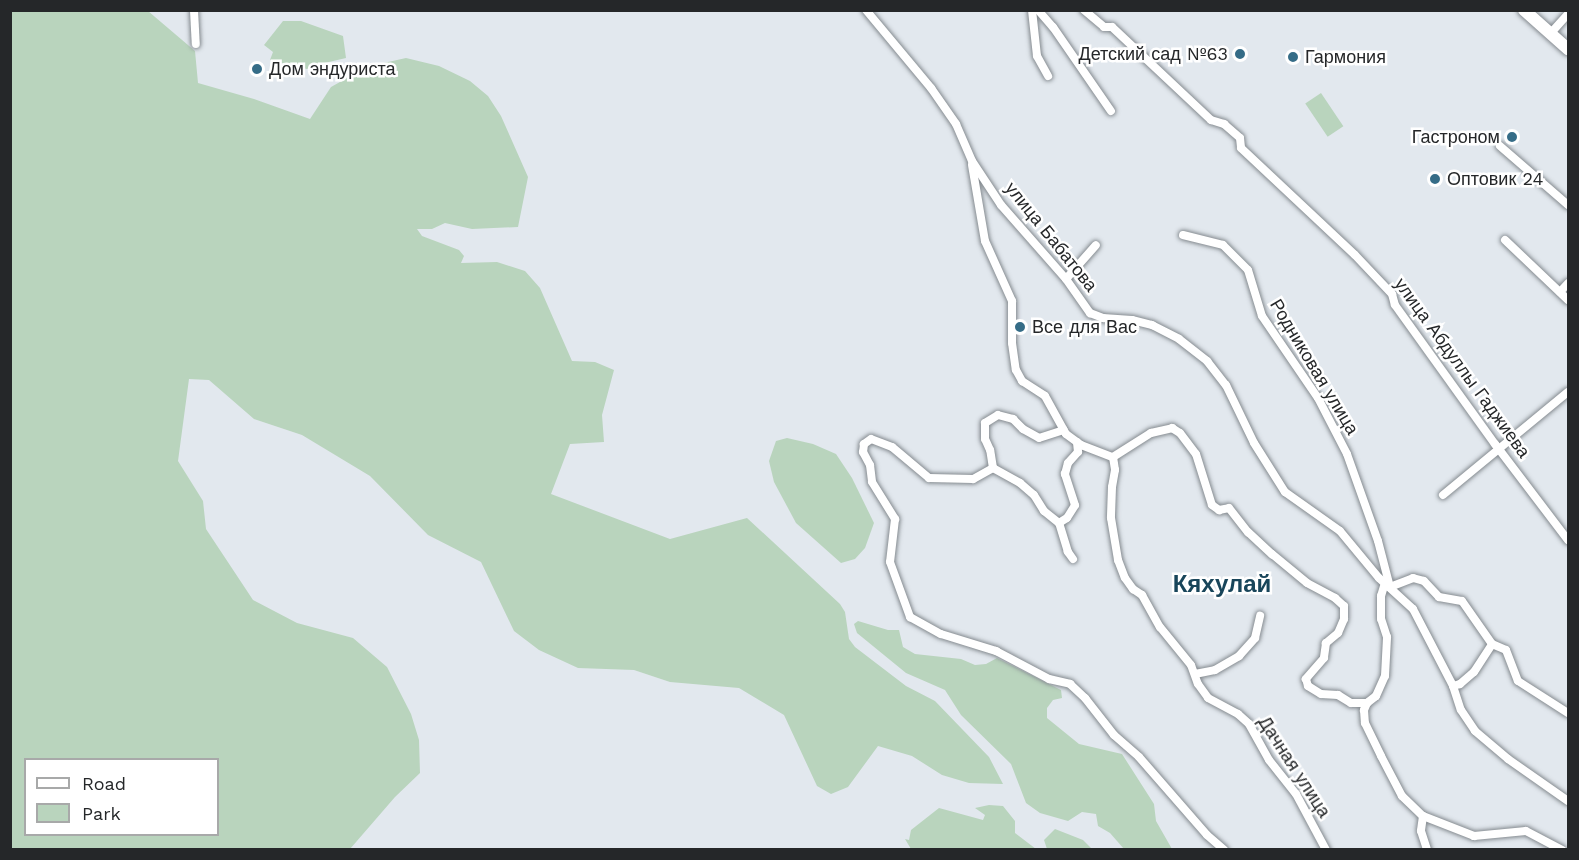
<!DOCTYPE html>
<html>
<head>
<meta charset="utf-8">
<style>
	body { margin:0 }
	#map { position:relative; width:1579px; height:860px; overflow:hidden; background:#e2e8ee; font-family:"Work Sans",sans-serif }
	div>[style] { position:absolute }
	.green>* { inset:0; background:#b9d4bd; transform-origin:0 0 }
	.roads { filter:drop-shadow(0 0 2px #858b90) drop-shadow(0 0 2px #858b90) }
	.minor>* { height:8px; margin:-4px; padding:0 4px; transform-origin:4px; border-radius:4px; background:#fff }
	.secondary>* { height:12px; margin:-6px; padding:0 6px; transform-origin:6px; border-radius:6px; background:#fff }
	.dots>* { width:16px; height:16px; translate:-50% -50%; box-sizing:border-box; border:3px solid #fff; border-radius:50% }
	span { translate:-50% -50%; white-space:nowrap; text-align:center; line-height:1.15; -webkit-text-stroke:5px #fff; paint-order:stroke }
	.poi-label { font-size:18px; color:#252729 }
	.right { translate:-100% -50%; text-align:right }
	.left { translate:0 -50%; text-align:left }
	.street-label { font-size:18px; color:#252729 }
	.district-label { font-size:24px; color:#18455a; font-weight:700 }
	.frame { position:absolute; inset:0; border:12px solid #252729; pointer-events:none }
	.legend { position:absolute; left:24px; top:758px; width:195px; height:78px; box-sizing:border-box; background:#fff; border:2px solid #a8a9a9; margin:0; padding:8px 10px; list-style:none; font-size:18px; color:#252729 }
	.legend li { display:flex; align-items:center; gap:12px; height:30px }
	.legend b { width:30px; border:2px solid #a8a9a9 }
</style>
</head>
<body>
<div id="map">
	<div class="green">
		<div style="clip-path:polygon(evenodd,10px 11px,148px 11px,195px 51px,198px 83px,254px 99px,310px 119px,331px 87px,365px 68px,379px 64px,406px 58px,439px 66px,470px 81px,488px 96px,501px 116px,528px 177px,518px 227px,472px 229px,445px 223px,432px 229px,417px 229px,422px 236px,459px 250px,464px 256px,461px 263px,497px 262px,525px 271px,540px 288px,572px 361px,595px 362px,614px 370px,602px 415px,604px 442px,570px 444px,551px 494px,670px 539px,747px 518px,840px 604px,845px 612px,849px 639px,855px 647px,906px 686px,935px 701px,989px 757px,1003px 784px,969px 783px,942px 775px,912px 756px,878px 746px,848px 787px,831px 794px,817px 786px,784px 715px,739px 688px,670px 682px,634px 670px,578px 668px,539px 650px,514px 631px,481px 562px,428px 535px,370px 476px,302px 435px,254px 419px,209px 380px,189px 379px,178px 461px,203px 501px,206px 529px,253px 600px,297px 623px,353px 638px,387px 667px,411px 714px,419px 740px,420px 773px,395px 797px,350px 849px,11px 849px,10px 11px,26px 760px,218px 760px,218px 834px,26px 834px,26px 760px)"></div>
		<div style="clip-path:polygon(283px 21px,301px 21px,343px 36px,346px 58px,316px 65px,315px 71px,270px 60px,273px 52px,264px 45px)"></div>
		<div style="left:1321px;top:93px;width:40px;height:19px;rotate:56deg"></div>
		<div style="clip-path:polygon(787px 438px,813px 444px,836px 454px,852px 478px,874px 523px,865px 548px,855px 559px,841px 563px,796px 523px,774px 482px,769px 461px,776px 441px)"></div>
		<div style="clip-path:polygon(858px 621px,888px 630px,899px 630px,903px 647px,915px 654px,961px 659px,975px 665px,986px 664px,997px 658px,1061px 690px,1062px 698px,1053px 700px,1047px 708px,1047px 718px,1079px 744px,1122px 754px,1154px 804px,1156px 821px,1172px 849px,1124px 849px,1110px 833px,1098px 826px,1096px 814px,1082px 812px,1068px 821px,1040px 813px,1026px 803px,1011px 764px,961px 715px,945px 690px,906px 673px,857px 633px,854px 624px)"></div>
		<div style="clip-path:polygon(989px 805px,1003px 806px,1015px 821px,1015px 833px,1036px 849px,911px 849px,905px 839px,909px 840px,911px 830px,939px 808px,983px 820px,985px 815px,975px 808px)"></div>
		<div style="clip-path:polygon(1055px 829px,1083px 840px,1092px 849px,1047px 849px,1044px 840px)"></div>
	</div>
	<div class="roads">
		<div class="minor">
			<div style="left:194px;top:10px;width:34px;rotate:87deg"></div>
			<div style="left:866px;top:10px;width:102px;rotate:50.2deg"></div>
			<div style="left:931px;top:88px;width:44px;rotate:55.2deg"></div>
			<div style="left:956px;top:124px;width:40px;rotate:66.6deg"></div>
			<div style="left:972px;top:161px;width:53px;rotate:56.6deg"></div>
			<div style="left:1001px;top:205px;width:98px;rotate:48.7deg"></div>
			<div style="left:1066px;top:279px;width:42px;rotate:54.8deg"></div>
			<div style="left:1090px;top:313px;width:14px;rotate:21deg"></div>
			<div style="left:1103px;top:318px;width:29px;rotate:4deg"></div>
			<div style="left:1132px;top:320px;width:21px;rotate:14deg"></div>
			<div style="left:1152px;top:325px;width:30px;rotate:27deg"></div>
			<div style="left:1179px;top:339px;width:36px;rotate:38deg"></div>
			<div style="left:1207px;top:361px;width:31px;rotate:52deg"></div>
			<div style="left:1226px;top:385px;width:64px;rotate:64.2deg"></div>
			<div style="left:1254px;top:443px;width:58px;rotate:57.7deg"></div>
			<div style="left:1285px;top:492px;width:67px;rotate:35.3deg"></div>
			<div style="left:1340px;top:531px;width:61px;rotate:50.3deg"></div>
			<div style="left:1379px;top:578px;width:46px;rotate:42.4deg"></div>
			<div style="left:1413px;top:609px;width:87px;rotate:62.5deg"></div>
			<div style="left:1453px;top:686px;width:25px;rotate:72deg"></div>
			<div style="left:1461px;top:710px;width:25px;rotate:56deg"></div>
			<div style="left:1475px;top:731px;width:43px;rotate:40.3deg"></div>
			<div style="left:1508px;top:759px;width:73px;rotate:35deg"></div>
			<div style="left:1032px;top:10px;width:46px;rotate:83.8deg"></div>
			<div style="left:1037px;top:56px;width:23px;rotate:61deg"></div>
			<div style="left:1038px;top:10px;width:23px;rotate:49deg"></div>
			<div style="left:1053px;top:27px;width:102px;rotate:55.4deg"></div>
			<div style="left:1084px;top:10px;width:26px;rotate:40deg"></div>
			<div style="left:1104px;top:27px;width:8px"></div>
			<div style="left:1112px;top:27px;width:136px;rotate:43.2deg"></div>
			<div style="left:1211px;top:120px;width:14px;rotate:17deg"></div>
			<div style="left:1224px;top:124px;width:21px;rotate:41deg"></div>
			<div style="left:1240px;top:138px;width:10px;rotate:84deg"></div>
			<div style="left:1241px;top:148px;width:156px;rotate:43.2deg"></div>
			<div style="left:1355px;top:255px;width:54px;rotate:46.5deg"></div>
			<div style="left:1392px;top:294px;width:11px;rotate:75deg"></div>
			<div style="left:1395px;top:305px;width:171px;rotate:54.3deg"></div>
			<div style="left:1495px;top:444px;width:121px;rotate:52.8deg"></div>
			<div style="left:1550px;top:34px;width:27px;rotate:-48deg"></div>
			<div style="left:1500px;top:146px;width:90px;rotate:40.9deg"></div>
			<div style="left:972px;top:165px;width:77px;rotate:80.3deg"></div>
			<div style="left:985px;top:241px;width:66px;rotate:65.8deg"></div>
			<div style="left:1012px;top:301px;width:42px;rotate:90deg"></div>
			<div style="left:1012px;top:343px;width:27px;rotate:82deg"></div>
			<div style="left:1016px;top:370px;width:13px;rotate:61deg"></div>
			<div style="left:1022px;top:381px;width:27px;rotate:33deg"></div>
			<div style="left:1045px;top:396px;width:43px;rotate:61.1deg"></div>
			<div style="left:1066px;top:434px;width:19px;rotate:36deg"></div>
			<div style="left:1081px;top:445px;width:34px;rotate:21deg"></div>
			<div style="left:1113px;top:457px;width:13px;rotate:81deg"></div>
			<div style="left:1115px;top:470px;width:17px;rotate:100deg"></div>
			<div style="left:1112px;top:487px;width:31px;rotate:92deg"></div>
			<div style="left:1111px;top:518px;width:43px;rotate:80.5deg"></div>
			<div style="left:1118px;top:560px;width:19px;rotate:69deg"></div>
			<div style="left:1125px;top:578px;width:14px;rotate:54deg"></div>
			<div style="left:1133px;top:589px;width:11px;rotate:34deg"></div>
			<div style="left:1142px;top:595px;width:37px;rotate:61deg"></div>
			<div style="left:1160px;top:627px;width:49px;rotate:50.8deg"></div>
			<div style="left:1191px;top:665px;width:20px;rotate:70deg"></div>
			<div style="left:1198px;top:684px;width:17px;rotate:54deg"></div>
			<div style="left:1208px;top:698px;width:34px;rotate:28deg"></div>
			<div style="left:1238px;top:714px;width:15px;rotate:42deg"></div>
			<div style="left:1249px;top:724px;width:41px;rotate:60.9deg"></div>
			<div style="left:1269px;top:760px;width:43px;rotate:51.5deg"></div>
			<div style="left:1296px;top:794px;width:64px;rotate:61.8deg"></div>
			<div style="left:1183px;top:235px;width:41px;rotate:14deg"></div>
			<div style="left:1223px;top:245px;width:35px;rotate:45deg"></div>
			<div style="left:1248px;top:270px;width:48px;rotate:73.1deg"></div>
			<div style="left:1262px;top:316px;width:99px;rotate:55.7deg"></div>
			<div style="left:1318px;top:398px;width:63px;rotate:62.6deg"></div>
			<div style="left:1347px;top:454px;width:92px;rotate:70.4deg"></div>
			<div style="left:1378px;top:541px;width:48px;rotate:75.4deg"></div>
			<div style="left:1505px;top:240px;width:87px;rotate:43.6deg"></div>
			<div style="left:1066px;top:279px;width:45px;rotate:-48.6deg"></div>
			<div style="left:1560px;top:292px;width:12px;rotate:-48deg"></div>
			<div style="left:1113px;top:457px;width:45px;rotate:-32.3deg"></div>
			<div style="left:1151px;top:433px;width:22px;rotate:-13deg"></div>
			<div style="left:1172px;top:428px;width:9px;rotate:32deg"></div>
			<div style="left:1180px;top:433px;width:26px;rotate:53deg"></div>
			<div style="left:1196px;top:454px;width:53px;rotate:72.6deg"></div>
			<div style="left:1212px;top:505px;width:9px;rotate:36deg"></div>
			<div style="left:1219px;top:510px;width:10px;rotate:-11deg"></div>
			<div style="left:1229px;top:508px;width:31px;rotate:52deg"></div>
			<div style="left:1248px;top:532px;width:33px;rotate:43deg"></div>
			<div style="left:1272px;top:554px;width:45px;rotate:39.6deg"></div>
			<div style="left:1307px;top:583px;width:32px;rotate:28deg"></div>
			<div style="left:1335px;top:598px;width:12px;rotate:42deg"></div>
			<div style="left:1344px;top:606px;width:13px;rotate:90deg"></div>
			<div style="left:1344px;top:619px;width:15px;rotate:113deg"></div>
			<div style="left:1338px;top:633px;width:16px;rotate:140deg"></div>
			<div style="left:1326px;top:643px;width:15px;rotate:98deg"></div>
			<div style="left:1324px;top:658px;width:28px;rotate:131deg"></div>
			<div style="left:1306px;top:679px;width:7px;rotate:74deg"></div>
			<div style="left:1308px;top:686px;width:15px;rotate:32deg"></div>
			<div style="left:1321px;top:694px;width:17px;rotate:3deg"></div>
			<div style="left:1338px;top:695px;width:15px;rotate:32deg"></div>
			<div style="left:1351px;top:703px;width:16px"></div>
			<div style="left:1367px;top:703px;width:8px;rotate:113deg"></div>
			<div style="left:1364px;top:710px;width:13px;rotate:86deg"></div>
			<div style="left:1365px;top:723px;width:37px;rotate:64deg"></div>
			<div style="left:1381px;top:756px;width:45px;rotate:62.3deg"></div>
			<div style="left:1402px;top:796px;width:29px;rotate:44deg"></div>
			<div style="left:1423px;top:816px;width:55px;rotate:21.4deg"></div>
			<div style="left:1474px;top:836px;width:52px;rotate:-5.5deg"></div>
			<div style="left:1526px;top:831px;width:41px;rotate:27.8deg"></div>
			<div style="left:993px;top:468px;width:23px;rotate:151deg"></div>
			<div style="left:973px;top:479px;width:44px;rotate:-178.7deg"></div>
			<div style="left:929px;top:478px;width:48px;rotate:-140deg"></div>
			<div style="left:892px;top:447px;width:22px;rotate:-159deg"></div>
			<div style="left:871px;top:439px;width:9px;rotate:144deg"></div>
			<div style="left:864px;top:444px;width:8px;rotate:97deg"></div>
			<div style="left:863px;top:452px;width:15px;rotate:62deg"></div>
			<div style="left:870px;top:465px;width:17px;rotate:83deg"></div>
			<div style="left:872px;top:482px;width:44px;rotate:58.1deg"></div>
			<div style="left:895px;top:519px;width:43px;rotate:96.6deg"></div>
			<div style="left:890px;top:562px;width:59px;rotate:70deg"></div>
			<div style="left:910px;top:617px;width:35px;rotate:29deg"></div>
			<div style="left:941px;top:634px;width:58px;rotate:17.2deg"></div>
			<div style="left:996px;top:651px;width:60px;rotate:27.8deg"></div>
			<div style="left:1049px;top:679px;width:22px;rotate:13deg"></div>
			<div style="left:1070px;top:684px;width:21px;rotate:43deg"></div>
			<div style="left:1085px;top:698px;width:47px;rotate:51.9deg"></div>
			<div style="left:1114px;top:735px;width:33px;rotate:41deg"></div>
			<div style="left:1139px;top:757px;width:103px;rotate:48.9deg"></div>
			<div style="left:1207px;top:835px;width:23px;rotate:41deg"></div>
			<div style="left:993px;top:468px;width:18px;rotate:-99deg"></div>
			<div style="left:990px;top:450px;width:12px;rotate:-114deg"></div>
			<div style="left:985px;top:439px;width:16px;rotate:-90deg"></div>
			<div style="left:985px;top:423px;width:15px;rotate:-32deg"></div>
			<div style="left:998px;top:415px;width:16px;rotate:15deg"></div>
			<div style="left:1013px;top:419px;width:14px;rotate:45deg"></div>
			<div style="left:1023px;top:429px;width:18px;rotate:29deg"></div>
			<div style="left:1039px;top:438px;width:26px;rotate:-18deg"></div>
			<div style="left:993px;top:468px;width:31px;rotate:29deg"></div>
			<div style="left:1020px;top:483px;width:18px;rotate:41deg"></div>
			<div style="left:1034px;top:495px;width:19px;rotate:58deg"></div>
			<div style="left:1044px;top:511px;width:19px;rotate:39deg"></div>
			<div style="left:1443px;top:495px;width:162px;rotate:-39.5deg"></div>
			<div style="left:1073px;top:559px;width:9px;rotate:-126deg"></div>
			<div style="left:1068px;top:552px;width:30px;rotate:-107deg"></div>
			<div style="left:1059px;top:523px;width:9px;rotate:-32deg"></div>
			<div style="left:1067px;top:518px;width:15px;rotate:-58deg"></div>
			<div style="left:1075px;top:505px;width:33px;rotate:-108deg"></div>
			<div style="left:1065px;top:474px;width:11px;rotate:-75deg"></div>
			<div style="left:1068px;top:463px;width:15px;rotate:-48deg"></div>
			<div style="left:1078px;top:452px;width:10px;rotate:-96deg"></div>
			<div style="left:1390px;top:587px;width:25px;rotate:-21deg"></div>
			<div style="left:1413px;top:578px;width:11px;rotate:15deg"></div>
			<div style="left:1424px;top:581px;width:22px;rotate:47deg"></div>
			<div style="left:1439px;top:597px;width:23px;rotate:10deg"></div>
			<div style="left:1462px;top:601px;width:52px;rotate:55.1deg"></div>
			<div style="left:1492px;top:644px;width:15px;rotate:23deg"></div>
			<div style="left:1506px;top:650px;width:33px;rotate:69deg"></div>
			<div style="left:1518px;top:681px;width:59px;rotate:32.6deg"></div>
			<div style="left:1195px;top:674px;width:20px;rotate:-11deg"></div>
			<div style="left:1215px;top:670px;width:28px;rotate:-30deg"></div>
			<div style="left:1239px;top:656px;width:24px;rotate:-48deg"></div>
			<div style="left:1255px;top:638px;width:23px;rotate:-77deg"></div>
			<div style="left:1453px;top:686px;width:7px;rotate:-16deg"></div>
			<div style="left:1460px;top:684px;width:18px;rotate:-41deg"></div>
			<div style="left:1474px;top:672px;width:33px;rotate:-57deg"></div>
			<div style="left:1367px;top:703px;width:11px;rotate:-38deg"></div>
			<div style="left:1376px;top:696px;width:22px;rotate:-66deg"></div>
			<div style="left:1385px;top:676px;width:39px;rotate:-87deg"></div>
			<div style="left:1387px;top:637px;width:19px;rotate:-108deg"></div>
			<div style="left:1381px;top:619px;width:23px;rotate:-90deg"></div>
			<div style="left:1381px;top:596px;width:14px;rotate:-73deg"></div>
			<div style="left:1423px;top:816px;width:15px;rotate:98deg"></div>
			<div style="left:1421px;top:831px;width:20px;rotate:72deg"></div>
		</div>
		<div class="secondary">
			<div style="left:1524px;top:10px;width:59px;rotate:41.6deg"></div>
		</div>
	</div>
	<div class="dots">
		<div style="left:1240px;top:54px;background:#356c87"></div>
		<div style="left:1293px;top:57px;background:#356c87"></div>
		<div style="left:257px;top:69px;background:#356c87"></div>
		<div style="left:1512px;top:137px;background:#356c87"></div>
		<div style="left:1435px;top:179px;background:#356c87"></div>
		<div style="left:1020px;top:327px;background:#356c87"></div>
	</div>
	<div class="poi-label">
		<span class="right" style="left:1228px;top:54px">Детский сад №63</span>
		<span class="left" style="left:1305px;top:57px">Гармония</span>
		<span class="left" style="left:269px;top:69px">Дом эндуриста</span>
		<span class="right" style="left:1500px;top:137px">Гастроном</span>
		<span class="left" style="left:1447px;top:179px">Оптовик 24</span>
		<span class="left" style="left:1032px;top:327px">Все для Вас</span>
	</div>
	<div class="street-label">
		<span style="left:1051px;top:237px;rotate:51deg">улица Бабатова</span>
		<span style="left:1314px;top:367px;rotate:59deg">Родниковая улица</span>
		<span style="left:1462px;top:368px;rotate:54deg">улица Абдуллы Гаджиева</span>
		<span style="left:1294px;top:767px;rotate:57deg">Дачная улица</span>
	</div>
	<div class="district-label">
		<span style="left:1222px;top:585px">Кяхулай</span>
	</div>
	<div class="frame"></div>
	<ul class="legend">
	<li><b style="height:8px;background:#fff"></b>Road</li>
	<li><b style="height:16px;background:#b9d4bd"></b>Park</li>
	</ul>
</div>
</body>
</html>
